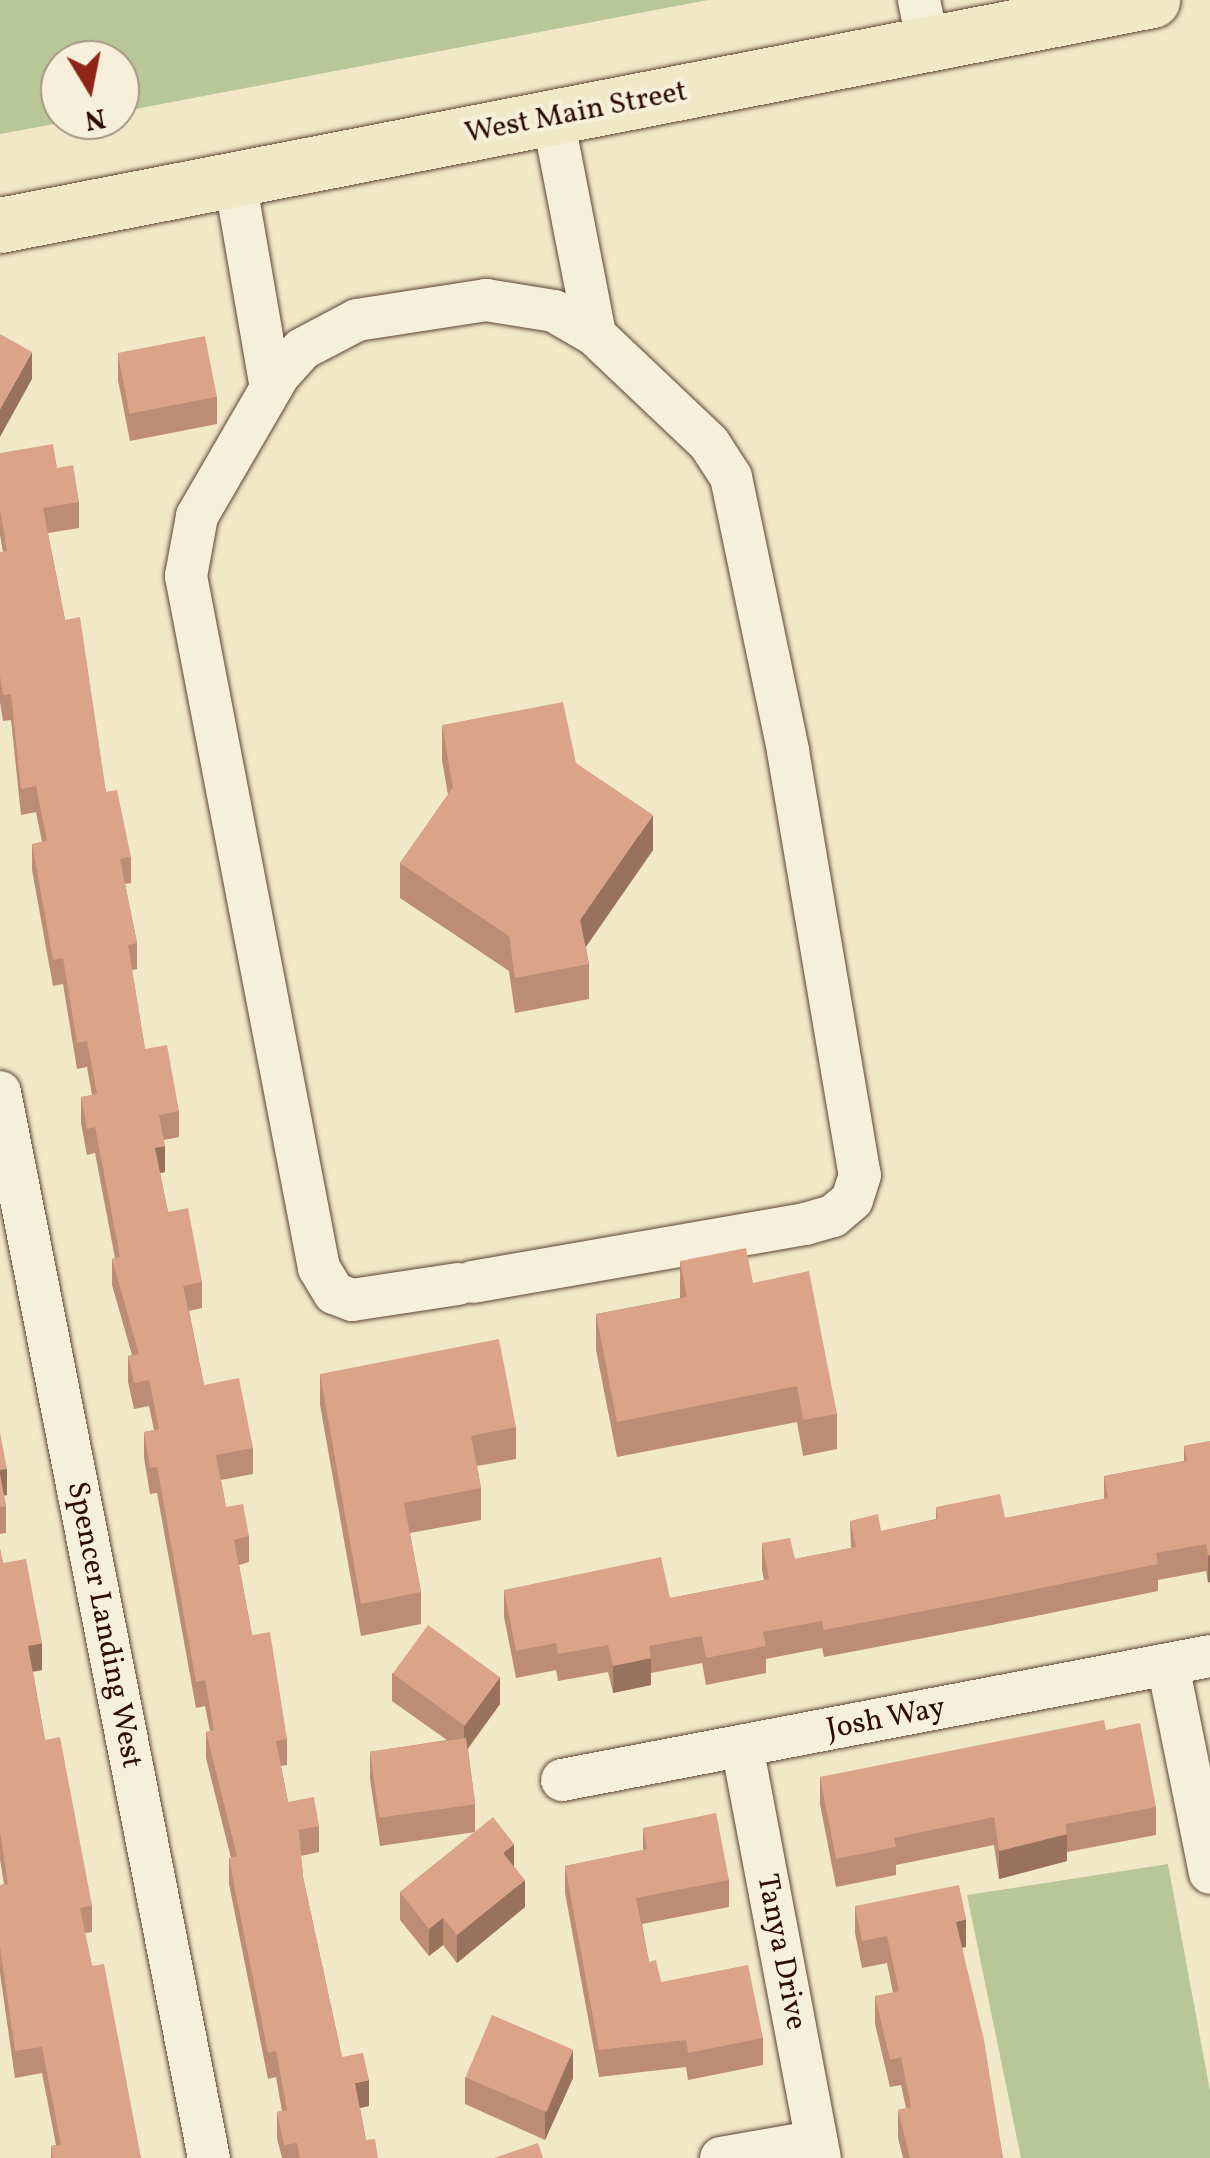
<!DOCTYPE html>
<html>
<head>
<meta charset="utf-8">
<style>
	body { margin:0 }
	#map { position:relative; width:1210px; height:2158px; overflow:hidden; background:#f1e8c8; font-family:Vollkorn,serif }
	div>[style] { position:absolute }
	.green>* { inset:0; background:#b9c697 }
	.roads { filter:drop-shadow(0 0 2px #5d4434) drop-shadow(0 0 2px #5d4434) }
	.minor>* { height:42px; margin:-21px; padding:0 21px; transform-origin:21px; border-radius:21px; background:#f6f0db }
	.major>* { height:55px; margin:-27.5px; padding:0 27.5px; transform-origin:27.5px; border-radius:27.5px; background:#f1e8c8 }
	.wall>* { inset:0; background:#bc8c74 }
	.shaded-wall>* { inset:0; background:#99725e; transform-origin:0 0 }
	.building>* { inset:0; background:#dba387; transform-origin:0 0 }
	span { translate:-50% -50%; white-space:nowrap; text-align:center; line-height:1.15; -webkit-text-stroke:8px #f6f0db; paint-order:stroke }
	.street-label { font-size:30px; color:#2c0e03 }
	.north { position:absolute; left:40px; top:40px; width:100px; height:100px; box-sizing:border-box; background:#f6f0db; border:2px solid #a59685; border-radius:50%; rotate:170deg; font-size:28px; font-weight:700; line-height:40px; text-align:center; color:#2c0e03 }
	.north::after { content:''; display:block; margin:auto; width:35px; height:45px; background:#8f2418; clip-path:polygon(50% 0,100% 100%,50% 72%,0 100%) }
</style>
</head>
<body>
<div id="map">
	<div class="green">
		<div style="clip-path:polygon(0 0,708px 0,120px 112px,120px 60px,60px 60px,60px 120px,76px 120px,0 134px)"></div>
		<div style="clip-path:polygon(1168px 1864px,1210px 2091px,1210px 2158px,1021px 2158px,967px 1895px)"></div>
	</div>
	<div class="roads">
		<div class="minor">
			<div style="left:919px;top:0;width:46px;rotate:78.7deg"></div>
			<div style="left:553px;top:118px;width:221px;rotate:79deg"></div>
			<div style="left:235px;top:180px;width:211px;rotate:80.2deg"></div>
			<div style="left:0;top:1092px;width:1086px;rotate:78.91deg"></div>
			<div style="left:458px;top:1284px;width:107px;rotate:171.4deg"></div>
			<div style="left:352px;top:1300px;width:19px;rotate:-159deg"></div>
			<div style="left:334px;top:1293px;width:29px;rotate:-121deg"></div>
			<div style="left:319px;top:1268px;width:705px;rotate:-100.88deg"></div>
			<div style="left:186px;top:576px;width:61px;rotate:-79.6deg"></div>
			<div style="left:197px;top:516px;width:162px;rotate:-59.9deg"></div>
			<div style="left:278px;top:376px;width:36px;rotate:-48deg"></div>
			<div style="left:302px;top:349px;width:62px;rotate:-27.8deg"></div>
			<div style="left:357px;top:320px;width:131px;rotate:-8.8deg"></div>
			<div style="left:486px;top:300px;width:69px;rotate:9.2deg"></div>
			<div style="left:554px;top:311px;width:48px;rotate:30.3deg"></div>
			<div style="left:595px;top:335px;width:157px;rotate:43.5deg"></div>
			<div style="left:709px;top:443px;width:40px;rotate:57.1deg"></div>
			<div style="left:731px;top:477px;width:280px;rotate:78.2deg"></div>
			<div style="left:788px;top:751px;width:430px;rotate:80.4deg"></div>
			<div style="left:860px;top:1175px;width:26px;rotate:108deg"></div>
			<div style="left:852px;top:1200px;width:25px;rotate:140deg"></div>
			<div style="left:833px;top:1216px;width:29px;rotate:164deg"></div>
			<div style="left:805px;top:1224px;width:337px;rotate:170.1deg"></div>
			<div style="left:1168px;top:1665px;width:212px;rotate:78.6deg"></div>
			<div style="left:742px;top:1746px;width:419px;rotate:79.3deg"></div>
			<div style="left:562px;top:1780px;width:660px;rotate:-10.83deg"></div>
			<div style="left:721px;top:2158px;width:97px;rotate:-10deg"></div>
		</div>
		<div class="major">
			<div style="left:0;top:225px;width:1174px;rotate:-11.05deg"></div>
		</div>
	</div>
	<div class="wall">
		<div style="clip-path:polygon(118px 353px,217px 397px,217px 424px,130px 441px,118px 380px)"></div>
		<div style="clip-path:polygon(0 453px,57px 468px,79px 502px,79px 528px,48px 533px,65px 620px,106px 792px,131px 857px,131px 883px,125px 884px,137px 943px,137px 969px,132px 970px,145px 1049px,179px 1111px,179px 1137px,164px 1140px,165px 1172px,160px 1173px,168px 1212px,202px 1282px,202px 1308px,189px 1311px,204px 1385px,253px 1448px,253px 1474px,221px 1480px,226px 1507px,249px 1536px,249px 1562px,239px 1565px,252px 1635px,287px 1739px,287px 1765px,281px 1766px,288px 1802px,319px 1826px,319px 1852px,301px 1856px,303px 1877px,342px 2057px,369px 2106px,360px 2108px,366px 2140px,378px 2158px,282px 2158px,277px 2138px,277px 2112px,282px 2111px,276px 2077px,268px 2079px,229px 1884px,229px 1858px,231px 1858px,206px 1758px,206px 1732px,210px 1731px,205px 1706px,196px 1708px,157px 1493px,150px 1494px,144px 1458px,144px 1432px,154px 1430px,149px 1406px,134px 1409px,128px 1382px,128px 1356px,132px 1355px,112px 1285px,112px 1259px,115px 1258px,95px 1153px,87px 1155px,81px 1123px,81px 1097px,92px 1095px,87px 1067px,77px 1069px,63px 984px,53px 986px,32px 870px,32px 844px,42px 842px,36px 812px,21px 815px,11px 720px,3px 721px,0 702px,0 552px,3px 552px,0 535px)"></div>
		<div style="clip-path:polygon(442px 725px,576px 763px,653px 850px,586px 947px,589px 964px,589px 999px,515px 1013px,509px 971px,400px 898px,400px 863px,448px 795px,442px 760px)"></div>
		<div style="clip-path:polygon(680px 1261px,753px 1283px,837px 1414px,837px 1449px,803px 1456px,797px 1422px,617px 1457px,596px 1350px,596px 1314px,680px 1298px)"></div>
		<div style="clip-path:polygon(320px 1374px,516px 1427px,516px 1459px,477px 1466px,481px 1488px,481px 1520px,410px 1533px,421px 1592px,421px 1624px,361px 1636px,320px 1405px)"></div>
		<div style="clip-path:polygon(0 1433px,7px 1495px,4px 1496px,6px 1506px,6px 1533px,0 1534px)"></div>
		<div style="clip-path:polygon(1210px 1441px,1210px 1582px,1208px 1583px,1206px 1571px,1158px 1580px,1158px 1591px,992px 1625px,824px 1657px,822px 1648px,766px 1659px,766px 1673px,706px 1685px,702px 1663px,651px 1673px,651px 1685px,613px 1693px,608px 1672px,558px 1681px,556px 1670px,516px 1678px,504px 1617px,504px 1590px,670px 1598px,764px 1580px,762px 1570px,762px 1543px,795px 1559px,851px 1548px,850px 1521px,881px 1531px,936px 1519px,936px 1507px,1005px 1518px,1104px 1499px,1104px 1476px,1184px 1461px,1184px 1446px)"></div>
		<div style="clip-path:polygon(0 1549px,3px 1563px,42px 1670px,33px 1672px,45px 1740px,92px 1906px,92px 1932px,85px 1933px,92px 1966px,141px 2158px,51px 2158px,51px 2146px,56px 2145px,42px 2073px,15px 2078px,0 1973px,0 1885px,4px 1884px,0 1859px)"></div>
		<div style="clip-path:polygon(392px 1673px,500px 1704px,468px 1749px,475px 1804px,475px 1831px,514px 1867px,525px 1907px,457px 1963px,443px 1945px,429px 1956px,400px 1920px,400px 1892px,475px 1832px,380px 1846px,370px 1779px,370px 1752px,447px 1740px,392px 1701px)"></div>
		<div style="clip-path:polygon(1106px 1730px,1156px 1807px,1156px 1835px,1067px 1852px,1067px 1861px,999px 1879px,994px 1845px,896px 1865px,896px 1875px,836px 1887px,820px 1804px,820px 1777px)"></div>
		<div style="clip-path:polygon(643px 1828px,729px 1880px,729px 1907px,642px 1924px,649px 1962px,661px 1982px,763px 2038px,763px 2065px,688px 2080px,686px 2067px,599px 2077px,565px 1893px,565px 1866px,643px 1850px)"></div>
		<div style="clip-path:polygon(855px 1906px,966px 1947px,962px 1948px,1003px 2158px,903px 2158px,898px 2138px,898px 2110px,906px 2108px,901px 2085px,890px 2087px,875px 2024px,875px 1996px,893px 1993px,887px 1963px,862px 1968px,855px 1933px)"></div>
		<div style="clip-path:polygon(465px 2077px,573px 2078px,545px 2140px,465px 2104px)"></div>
	</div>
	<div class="shaded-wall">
		<div style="clip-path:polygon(32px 352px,32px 379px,0 437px,0 409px)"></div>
		<div style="clip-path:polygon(653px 815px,653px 850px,580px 955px,580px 920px)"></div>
		<div style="clip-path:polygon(165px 1146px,165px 1172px,155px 1174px,155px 1148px)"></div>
		<div style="left:7px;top:1469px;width:26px;height:7px;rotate:90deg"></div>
		<div style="left:1210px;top:1555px;width:27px;height:2px;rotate:90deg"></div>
		<div style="clip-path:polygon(42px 1643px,42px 1670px,28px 1672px,28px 1646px)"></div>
		<div style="clip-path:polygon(651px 1658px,651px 1685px,613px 1693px,613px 1666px)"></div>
		<div style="clip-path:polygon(500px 1677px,500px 1704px,464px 1753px,464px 1726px)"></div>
		<div style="clip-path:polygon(1067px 1834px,1067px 1861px,999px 1879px,999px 1851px)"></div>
		<div style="clip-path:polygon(514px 1844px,514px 1871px,503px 1853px)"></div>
		<div style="clip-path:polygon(525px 1880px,525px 1907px,457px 1963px,457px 1935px)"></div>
		<div style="clip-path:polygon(443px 1918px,443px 1945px,429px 1956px,429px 1929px)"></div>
		<div style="clip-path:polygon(966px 1919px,966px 1947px,956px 1949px,956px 1922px)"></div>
		<div style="clip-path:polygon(573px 2050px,573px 2078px,545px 2140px,545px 2112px)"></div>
		<div style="clip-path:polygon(369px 2080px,369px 2106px,355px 2109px,355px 2083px)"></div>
	</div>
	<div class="building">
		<div style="clip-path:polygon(0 334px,32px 352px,0 409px)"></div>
		<div style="left:205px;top:336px;width:62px;height:89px;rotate:79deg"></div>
		<div style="clip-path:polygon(53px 444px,57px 468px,73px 465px,79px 502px,43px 508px,65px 620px,80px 617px,106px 792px,117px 790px,131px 857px,120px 859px,137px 943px,128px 945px,145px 1049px,167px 1045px,179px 1111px,159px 1115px,165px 1146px,155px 1148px,168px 1212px,188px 1208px,202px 1282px,183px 1286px,204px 1385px,239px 1378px,253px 1448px,216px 1455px,226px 1507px,243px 1504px,249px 1536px,234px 1540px,252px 1635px,270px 1632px,287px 1739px,276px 1741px,288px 1802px,314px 1797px,319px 1826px,299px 1830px,303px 1877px,342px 2057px,363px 2053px,369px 2080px,355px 2083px,366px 2140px,375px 2139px,378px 2158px,300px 2158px,297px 2143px,284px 2145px,277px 2112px,287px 2110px,276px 2051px,268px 2053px,235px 1890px,229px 1858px,237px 1856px,206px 1732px,214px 1730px,205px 1680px,196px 1682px,157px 1467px,150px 1468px,144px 1432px,159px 1429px,149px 1380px,134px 1383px,128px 1356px,139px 1354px,112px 1259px,120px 1257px,95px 1127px,87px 1129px,81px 1097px,97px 1094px,87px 1041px,77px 1043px,63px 958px,53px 960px,32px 844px,47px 841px,36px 786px,21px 789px,11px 694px,3px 695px,0 676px,0 552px,7px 551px,0 509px,0 453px)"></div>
		<div style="clip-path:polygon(563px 702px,576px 763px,653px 815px,580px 920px,589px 964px,515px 978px,509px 936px,400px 863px,453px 787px,442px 725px)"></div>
		<div style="clip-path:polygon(746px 1248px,753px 1283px,809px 1271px,837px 1414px,803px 1420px,797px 1386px,617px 1422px,596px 1314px,687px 1297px,680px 1261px)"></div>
		<div style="clip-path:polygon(499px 1339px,516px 1427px,471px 1436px,481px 1488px,404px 1503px,421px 1592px,361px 1604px,320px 1374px)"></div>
		<div style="clip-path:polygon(0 1433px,7px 1469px,0 1470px)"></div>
		<div style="clip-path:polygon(1210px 1441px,1210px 1555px,1208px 1556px,1206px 1544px,1156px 1553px,1158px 1564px,992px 1598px,824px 1630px,822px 1621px,763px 1632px,766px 1646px,706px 1658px,702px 1636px,649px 1646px,651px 1658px,613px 1666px,608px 1645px,558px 1654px,556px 1643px,516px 1651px,504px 1590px,661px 1557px,670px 1598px,769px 1579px,762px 1543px,790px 1538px,795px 1559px,856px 1547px,850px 1521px,878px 1514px,881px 1531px,938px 1519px,936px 1507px,1000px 1494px,1005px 1518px,1108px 1498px,1104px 1476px,1187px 1461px,1184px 1446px)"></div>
		<div style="clip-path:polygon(0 1474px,6px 1506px,0 1507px)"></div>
		<div style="clip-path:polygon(0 1549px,3px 1563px,26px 1559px,42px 1643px,28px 1646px,45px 1740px,60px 1737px,92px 1906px,80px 1908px,92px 1966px,104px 1964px,141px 2158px,53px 2158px,51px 2146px,61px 2145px,42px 2047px,15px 2051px,0 1947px,0 1885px,8px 1884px,0 1833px)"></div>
		<div style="left:428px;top:1625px;width:89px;height:60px;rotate:36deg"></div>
		<div style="clip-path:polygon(1104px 1720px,1106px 1730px,1140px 1723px,1156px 1807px,1066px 1824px,1067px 1834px,999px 1851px,994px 1817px,894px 1838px,896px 1847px,836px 1859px,820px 1777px)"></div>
		<div style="left:466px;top:1738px;width:67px;height:97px;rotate:82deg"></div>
		<div style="clip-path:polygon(716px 1813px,729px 1880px,636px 1898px,649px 1962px,656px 1960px,661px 1982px,748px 1965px,763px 2038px,688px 2053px,686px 2040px,599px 2050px,565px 1866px,647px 1849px,643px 1828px)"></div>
		<div style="clip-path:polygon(493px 1817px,514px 1844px,503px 1853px,525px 1880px,457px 1935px,443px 1918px,429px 1929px,400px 1892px)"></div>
		<div style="clip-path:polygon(959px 1885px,966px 1919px,956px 1922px,984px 2040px,1003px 2158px,910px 2158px,898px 2110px,911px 2107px,901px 2057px,890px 2060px,875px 1996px,899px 1991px,887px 1936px,862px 1941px,855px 1906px)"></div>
		<div style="left:492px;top:2015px;width:88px;height:68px;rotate:23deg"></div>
		<div style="clip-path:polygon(538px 2143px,543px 2158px,494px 2158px)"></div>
	</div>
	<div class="street-label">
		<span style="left:576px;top:113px;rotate:-11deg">West Main Street</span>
		<span style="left:104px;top:1625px;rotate:79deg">Spencer Landing West</span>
		<span style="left:886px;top:1719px;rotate:-11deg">Josh Way</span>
		<span style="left:781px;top:1952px;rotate:79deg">Tanya Drive</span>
	</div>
	<div class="north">N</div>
</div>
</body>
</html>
